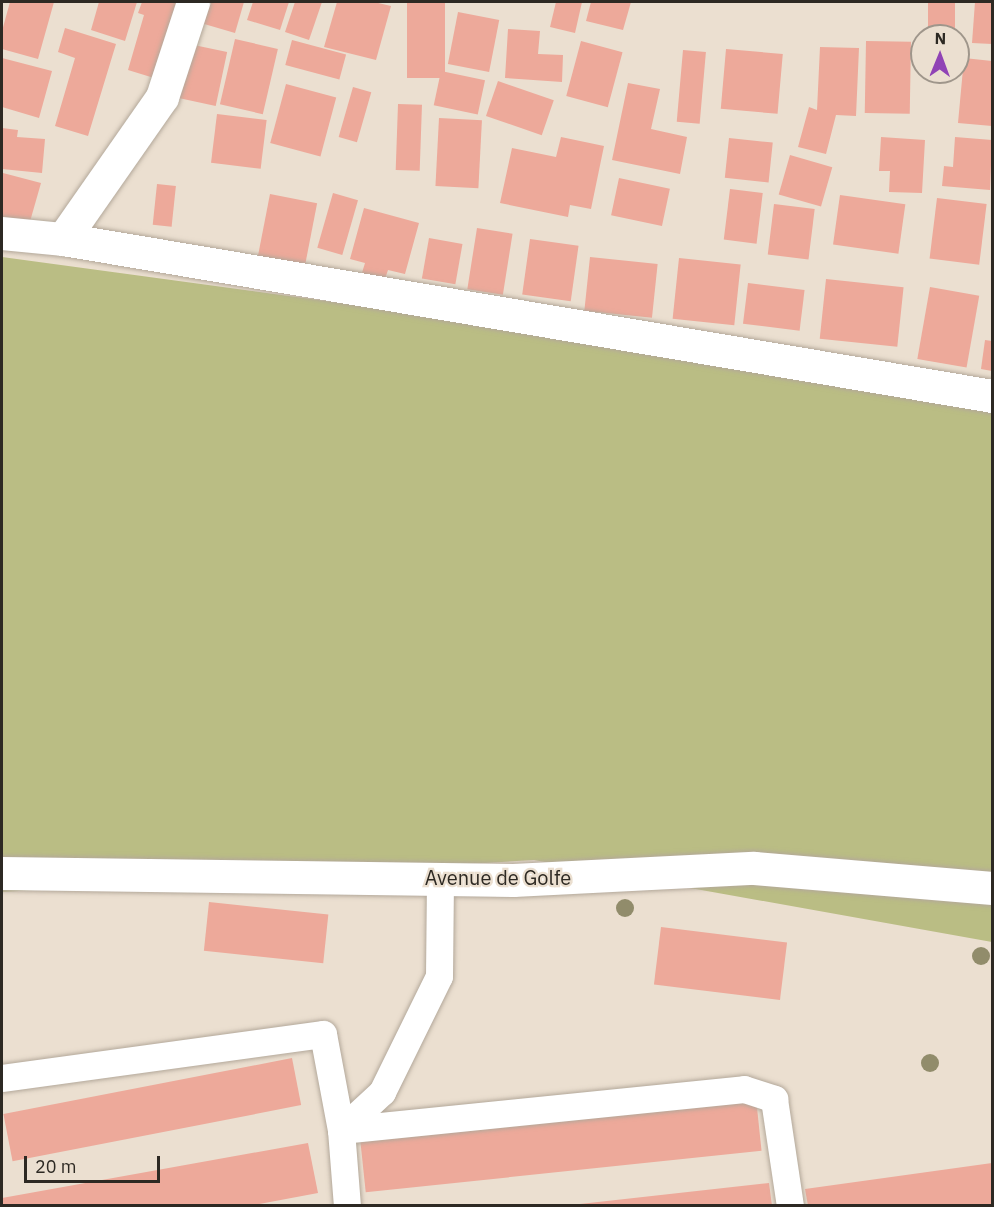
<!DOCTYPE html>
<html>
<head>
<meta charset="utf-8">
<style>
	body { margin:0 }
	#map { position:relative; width:994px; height:1207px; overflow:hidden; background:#ebdfd0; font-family:"IBM Plex Sans",sans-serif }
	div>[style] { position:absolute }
	.green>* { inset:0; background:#babd84 }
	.building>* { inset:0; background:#eda99a; transform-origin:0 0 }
	.roads { filter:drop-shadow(0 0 2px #b3a89a) drop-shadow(0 0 2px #b3a89a) }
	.service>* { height:27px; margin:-13.5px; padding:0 13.5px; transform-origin:13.5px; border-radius:13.5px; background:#fff }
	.minor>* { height:33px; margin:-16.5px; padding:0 16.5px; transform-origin:16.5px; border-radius:16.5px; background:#fff }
	.trees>* { width:18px; height:18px; margin:-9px; border-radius:50%; background:#918c6b }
	span { translate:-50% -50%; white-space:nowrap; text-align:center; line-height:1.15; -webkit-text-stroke:4.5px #ebdfd0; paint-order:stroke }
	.street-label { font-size:20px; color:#2d2923 }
	.frame { position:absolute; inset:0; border:3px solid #2d2923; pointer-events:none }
	.north { position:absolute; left:910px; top:24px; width:60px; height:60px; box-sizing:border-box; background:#ebdfd0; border:2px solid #9f968b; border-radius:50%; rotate:1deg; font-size:16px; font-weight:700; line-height:24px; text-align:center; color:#2d2923 }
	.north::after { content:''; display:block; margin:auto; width:21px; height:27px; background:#9043b5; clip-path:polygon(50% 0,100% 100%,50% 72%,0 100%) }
	.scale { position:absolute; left:24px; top:1156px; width:136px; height:27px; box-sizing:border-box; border:3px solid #2d2923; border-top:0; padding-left:8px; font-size:18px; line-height:21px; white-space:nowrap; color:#2d2923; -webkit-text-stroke:4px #ebdfd0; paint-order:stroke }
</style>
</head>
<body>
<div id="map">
	<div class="green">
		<div style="clip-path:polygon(2px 257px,943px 385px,992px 389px,992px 942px,534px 860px,2px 892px)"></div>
	</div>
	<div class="building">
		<div style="clip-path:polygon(10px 2px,54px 2px,38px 59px,2px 49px,2px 31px)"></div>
		<div style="clip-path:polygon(99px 2px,137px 2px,125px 41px,91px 30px)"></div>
		<div style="clip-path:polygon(142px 2px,177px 2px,154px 78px,128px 70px,144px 15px,138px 13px)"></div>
		<div style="clip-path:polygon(200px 2px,244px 2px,235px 33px,194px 21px)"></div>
		<div style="clip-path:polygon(253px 2px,289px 2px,280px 30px,247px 20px)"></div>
		<div style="clip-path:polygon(295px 2px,322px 2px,309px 40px,285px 32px)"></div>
		<div style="clip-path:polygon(337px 2px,374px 2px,391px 6px,376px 60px,324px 47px)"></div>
		<div style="left:407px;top:2px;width:38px;height:76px"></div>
		<div style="clip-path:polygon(556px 2px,582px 2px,575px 33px,550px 27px)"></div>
		<div style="clip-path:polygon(591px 2px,631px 2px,623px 30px,586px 21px)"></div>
		<div style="left:928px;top:2px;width:27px;height:34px"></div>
		<div style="clip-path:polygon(975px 2px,992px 2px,992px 44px,972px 43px)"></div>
		<div style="left:458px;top:12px;width:42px;height:53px;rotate:11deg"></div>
		<div style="clip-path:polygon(65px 28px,116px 44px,88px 136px,55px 126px,75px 58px,58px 52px)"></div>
		<div style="clip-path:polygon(508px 29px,540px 31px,538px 54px,563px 55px,562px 82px,505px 78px)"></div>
		<div style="left:235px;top:39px;width:44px;height:67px;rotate:13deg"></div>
		<div style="left:292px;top:40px;width:56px;height:26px;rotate:15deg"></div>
		<div style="left:581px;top:41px;width:43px;height:57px;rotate:15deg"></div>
		<div style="left:866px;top:41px;width:45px;height:72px;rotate:1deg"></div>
		<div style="left:189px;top:44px;width:39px;height:55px;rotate:12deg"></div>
		<div style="clip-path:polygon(820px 47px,859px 48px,856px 116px,836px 115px,826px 154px,798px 147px,809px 107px,817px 110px)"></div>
		<div style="left:726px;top:49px;width:57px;height:60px;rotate:5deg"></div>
		<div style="left:683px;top:50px;width:23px;height:72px;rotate:5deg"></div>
		<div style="clip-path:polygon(2px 58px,52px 71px,39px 118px,2px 107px)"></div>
		<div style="clip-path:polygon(964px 58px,992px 61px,992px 126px,958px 123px)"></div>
		<div style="left:441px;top:71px;width:45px;height:35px;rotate:12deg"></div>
		<div style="left:498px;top:81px;width:59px;height:37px;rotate:19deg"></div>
		<div style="clip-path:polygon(628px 83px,660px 89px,651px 129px,687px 137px,680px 174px,612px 160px)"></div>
		<div style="left:286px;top:84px;width:52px;height:61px;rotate:15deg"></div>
		<div style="left:353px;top:87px;width:19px;height:52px;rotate:16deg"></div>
		<div style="left:398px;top:104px;width:24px;height:66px;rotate:2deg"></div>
		<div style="left:217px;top:114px;width:50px;height:49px;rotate:7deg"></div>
		<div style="left:439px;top:118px;width:43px;height:68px;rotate:3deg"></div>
		<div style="clip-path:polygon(2px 128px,18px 130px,17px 137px,45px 139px,42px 173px,2px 169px)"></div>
		<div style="clip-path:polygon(561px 137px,604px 146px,591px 209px,570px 205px,568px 217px,500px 203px,512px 148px,556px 157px)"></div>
		<div style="clip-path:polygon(881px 137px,925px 140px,922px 193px,889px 192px,890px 171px,879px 171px)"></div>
		<div style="clip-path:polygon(955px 137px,992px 140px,990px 190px,942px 186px,944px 166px,953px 167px)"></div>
		<div style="left:729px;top:138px;width:44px;height:40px;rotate:6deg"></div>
		<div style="left:790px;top:155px;width:44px;height:41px;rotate:16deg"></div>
		<div style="clip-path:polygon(3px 173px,41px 183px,27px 232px,2px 225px)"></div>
		<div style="left:619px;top:178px;width:52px;height:38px;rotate:12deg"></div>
		<div style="left:157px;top:184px;width:19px;height:41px;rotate:6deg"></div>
		<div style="left:730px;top:189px;width:33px;height:51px;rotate:7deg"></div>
		<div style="left:333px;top:193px;width:26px;height:57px;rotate:16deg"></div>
		<div style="left:270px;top:194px;width:48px;height:68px;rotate:11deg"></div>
		<div style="left:840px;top:195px;width:66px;height:50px;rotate:8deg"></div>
		<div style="left:937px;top:198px;width:50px;height:61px;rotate:7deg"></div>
		<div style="left:774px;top:204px;width:41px;height:51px;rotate:7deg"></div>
		<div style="clip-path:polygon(364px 208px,419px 223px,405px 274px,388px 270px,384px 282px,361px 276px,365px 263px,350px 259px)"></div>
		<div style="left:477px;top:228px;width:36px;height:62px;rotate:9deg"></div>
		<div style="left:429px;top:238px;width:34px;height:41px;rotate:10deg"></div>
		<div style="left:530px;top:239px;width:49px;height:56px;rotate:8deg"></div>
		<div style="left:590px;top:257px;width:68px;height:54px;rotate:6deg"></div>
		<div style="left:679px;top:258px;width:62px;height:61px;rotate:6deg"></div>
		<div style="left:826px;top:279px;width:78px;height:60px;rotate:6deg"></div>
		<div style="left:748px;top:283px;width:57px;height:41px;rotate:7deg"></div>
		<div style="left:930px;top:287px;width:50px;height:73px;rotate:10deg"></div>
		<div style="clip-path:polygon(985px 340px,992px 341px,992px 371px,981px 369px)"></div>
		<div style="left:209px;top:902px;width:120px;height:49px;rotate:6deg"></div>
		<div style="left:661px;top:927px;width:127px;height:58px;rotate:7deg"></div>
		<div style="left:292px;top:1058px;width:48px;height:294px;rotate:79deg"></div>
		<div style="left:756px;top:1098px;width:53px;height:398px;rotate:84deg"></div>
		<div style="clip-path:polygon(308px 1143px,318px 1193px,248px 1206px,2px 1206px,2px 1198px)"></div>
		<div style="clip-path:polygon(992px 1163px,992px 1206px,808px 1206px,805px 1189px)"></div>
		<div style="clip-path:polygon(769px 1183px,772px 1206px,580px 1206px,580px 1204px)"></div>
	</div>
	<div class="roads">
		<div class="service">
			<div style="left:2px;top:1078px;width:324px;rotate:-7.8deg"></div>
			<div style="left:323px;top:1034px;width:98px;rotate:79.4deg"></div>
			<div style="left:341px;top:1130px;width:76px;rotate:85.5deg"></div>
			<div style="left:341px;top:1130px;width:405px;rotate:-5.8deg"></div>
			<div style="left:744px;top:1089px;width:32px;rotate:18deg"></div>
			<div style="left:774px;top:1099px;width:108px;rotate:81.5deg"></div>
			<div style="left:341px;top:1130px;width:56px;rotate:-42.8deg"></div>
			<div style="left:382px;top:1092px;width:129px;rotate:-63.8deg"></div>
			<div style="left:439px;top:976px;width:98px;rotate:-89.4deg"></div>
		</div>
		<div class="minor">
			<div style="left:2px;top:233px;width:61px;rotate:5.6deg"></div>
			<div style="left:63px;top:239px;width:942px;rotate:9.59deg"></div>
			<div style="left:63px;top:239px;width:173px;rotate:-55.1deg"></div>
			<div style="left:162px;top:97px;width:100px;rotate:-71.9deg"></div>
			<div style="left:2px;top:873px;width:511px;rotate:0.78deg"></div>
			<div style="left:513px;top:880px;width:241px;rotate:-2.9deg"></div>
			<div style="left:754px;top:868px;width:239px;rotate:4.8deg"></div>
		</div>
	</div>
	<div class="trees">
		<div style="left:625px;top:908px"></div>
		<div style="left:981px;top:956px"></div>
		<div style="left:930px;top:1063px"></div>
	</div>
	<div class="street-label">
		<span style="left:498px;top:877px">Avenue de Golfe</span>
	</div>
	<div class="frame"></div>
	<div class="north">N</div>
	<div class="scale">20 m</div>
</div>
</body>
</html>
